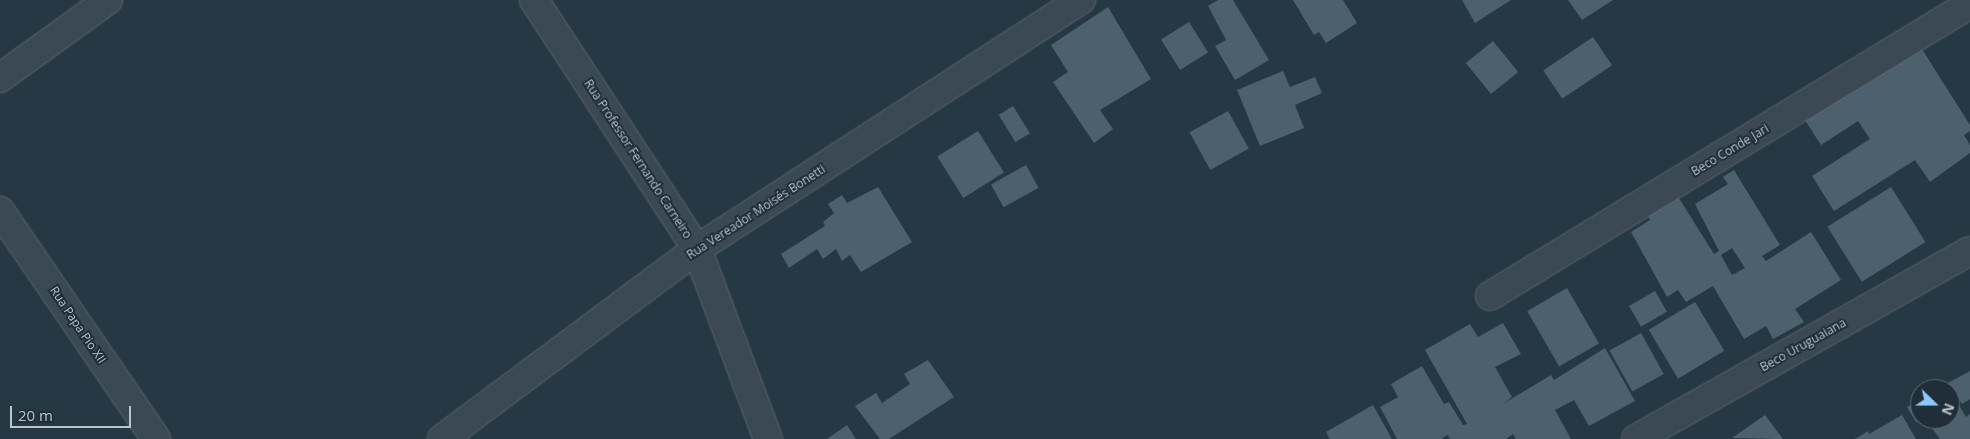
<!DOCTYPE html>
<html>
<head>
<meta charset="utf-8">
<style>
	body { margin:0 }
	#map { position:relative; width:1970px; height:439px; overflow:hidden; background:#263844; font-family:"Open Sans",sans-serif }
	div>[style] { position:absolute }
	.building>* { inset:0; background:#4d606d; transform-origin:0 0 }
	.roads { filter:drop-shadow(0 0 1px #5a6771) drop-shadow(0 0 1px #5a6771) }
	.minor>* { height:28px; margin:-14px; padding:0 14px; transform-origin:14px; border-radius:14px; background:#3b4954 }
	.tertiary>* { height:28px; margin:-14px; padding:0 14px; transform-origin:14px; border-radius:14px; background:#3b4954 }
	span { translate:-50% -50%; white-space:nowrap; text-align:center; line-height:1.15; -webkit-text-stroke:4px #202e39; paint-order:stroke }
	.street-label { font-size:12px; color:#b9c4cd }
	.north { position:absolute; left:1910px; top:379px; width:50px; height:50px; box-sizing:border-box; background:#202e39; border:1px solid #5d6a74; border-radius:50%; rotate:112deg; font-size:14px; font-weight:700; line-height:20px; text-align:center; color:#b9c4cd }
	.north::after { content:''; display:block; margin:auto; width:18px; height:22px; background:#8fc9fb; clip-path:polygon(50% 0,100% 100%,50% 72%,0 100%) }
	.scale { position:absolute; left:10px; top:406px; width:121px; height:22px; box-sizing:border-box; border:2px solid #b9c4cd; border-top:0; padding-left:6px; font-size:15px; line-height:18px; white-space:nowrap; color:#b9c4cd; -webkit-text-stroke:4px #202e39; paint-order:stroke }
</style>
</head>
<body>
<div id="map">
	<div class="building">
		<div style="clip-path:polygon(1218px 0,1233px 0,1269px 60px,1235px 80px,1215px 46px,1226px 40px,1208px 6px)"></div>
		<div style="clip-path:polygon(1293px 0,1343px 0,1357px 23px,1326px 43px,1319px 32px,1314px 35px)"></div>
		<div style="clip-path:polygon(1462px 0,1511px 0,1475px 23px)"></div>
		<div style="clip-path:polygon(1568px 0,1613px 0,1582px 20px)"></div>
		<div style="clip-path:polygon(1108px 7px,1151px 79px,1100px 110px,1113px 129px,1094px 143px,1053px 82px,1068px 72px,1051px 45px)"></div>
		<div style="left:1189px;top:22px;width:36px;height:33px;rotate:58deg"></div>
		<div style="left:1593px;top:37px;width:34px;height:60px;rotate:56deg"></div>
		<div style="left:1493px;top:41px;width:40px;height:35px;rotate:51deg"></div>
		<div style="clip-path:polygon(1920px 46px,1970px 125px,1970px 131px,1964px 135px,1970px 145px,1970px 153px,1930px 182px,1915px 160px,1834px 211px,1812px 176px,1870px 139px,1858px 121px,1821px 145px,1803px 117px)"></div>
		<div style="clip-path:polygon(1283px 71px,1290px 87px,1315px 77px,1322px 93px,1295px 105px,1304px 128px,1260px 146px,1237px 90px)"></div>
		<div style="left:1013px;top:106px;width:32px;height:17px;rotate:58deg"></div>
		<div style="left:1228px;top:111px;width:43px;height:44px;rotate:61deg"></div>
		<div style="left:978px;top:131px;width:49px;height:48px;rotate:58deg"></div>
		<div style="left:1026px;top:165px;width:26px;height:40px;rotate:61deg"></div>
		<div style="clip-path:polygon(evenodd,1734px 170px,1780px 245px,1762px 256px,1766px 261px,1811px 232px,1841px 280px,1795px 309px,1804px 322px,1773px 339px,1766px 326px,1744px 339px,1713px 286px,1686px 302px,1678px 290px,1667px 297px,1631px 232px,1650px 220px,1646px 213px,1677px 195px,1714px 254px,1719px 251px,1695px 204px,1728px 184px,1723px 177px,1734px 170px,1732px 248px,1745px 268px,1732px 275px,1721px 255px,1732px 248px)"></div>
		<div style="clip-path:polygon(878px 187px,912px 242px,861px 272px,850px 255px,842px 261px,836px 249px,823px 259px,817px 249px,789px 268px,781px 254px,825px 226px,823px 222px,834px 213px,828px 204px,842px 195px,847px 203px)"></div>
		<div style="left:1891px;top:187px;width:65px;height:75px;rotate:58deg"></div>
		<div style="left:1567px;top:288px;width:64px;height:46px;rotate:60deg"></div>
		<div style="left:1655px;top:291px;width:24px;height:30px;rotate:60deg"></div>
		<div style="left:1695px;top:302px;width:57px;height:54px;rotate:59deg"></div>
		<div style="clip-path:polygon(1503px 323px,1521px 354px,1495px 367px,1512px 397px,1503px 404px,1551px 375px,1554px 380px,1605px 348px,1635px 401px,1589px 426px,1574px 400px,1555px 410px,1571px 439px,1516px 439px,1513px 434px,1506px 439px,1450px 439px,1448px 435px,1441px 439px,1397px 439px,1380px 407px,1398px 397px,1391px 384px,1422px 366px,1444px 404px,1449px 402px,1463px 425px,1467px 424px,1425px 350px,1470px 324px,1478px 337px)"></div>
		<div style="left:1641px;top:333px;width:47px;height:36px;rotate:61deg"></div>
		<div style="clip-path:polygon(928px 360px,954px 397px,889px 439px,880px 439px,855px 406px,876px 393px,882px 403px,910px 384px,904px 374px)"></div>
		<div style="clip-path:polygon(1970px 371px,1970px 399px,1962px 404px,1957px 396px,1950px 400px,1950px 389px,1937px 389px)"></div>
		<div style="clip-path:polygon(1920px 400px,1920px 420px,1916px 422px,1907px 407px)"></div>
		<div style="clip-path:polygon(1373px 405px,1392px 439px,1330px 439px,1326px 432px)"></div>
		<div style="clip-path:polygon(1959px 405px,1966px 417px,1970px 414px,1970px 439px,1940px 439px,1928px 423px,1934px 419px,1950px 419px,1950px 408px)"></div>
		<div style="clip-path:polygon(1765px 415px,1783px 439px,1732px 438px)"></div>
		<div style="clip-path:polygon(1902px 415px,1916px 439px,1855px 439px,1868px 431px,1869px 434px)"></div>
		<div style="clip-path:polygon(847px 425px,856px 439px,827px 439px)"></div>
	</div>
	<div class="roads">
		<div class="minor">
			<div style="left:534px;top:0;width:298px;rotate:56.8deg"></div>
			<div style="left:697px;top:249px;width:203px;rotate:69.5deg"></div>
			<div style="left:0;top:211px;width:276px;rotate:55.6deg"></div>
			<div style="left:1490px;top:296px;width:562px;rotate:-31.31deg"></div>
			<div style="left:442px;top:439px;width:318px;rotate:-36.7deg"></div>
			<div style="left:697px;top:249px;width:458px;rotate:-33deg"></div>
			<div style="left:1636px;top:439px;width:383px;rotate:-29.4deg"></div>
		</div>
		<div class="tertiary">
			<div style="left:0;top:78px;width:133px;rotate:-35.8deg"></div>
		</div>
	</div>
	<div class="street-label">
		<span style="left:1730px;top:150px;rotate:-31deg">Beco Conde Jari</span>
		<span style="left:638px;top:159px;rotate:57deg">Rua Professor Fernando Carneiro</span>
		<span style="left:756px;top:212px;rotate:-33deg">Rua Vereador Moisés Bonetti</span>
		<span style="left:78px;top:325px;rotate:56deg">Rua Papa Pio XII</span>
		<span style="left:1803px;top:345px;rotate:-29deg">Beco Uruguaiana</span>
	</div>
	<div class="north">N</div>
	<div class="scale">20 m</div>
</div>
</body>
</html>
